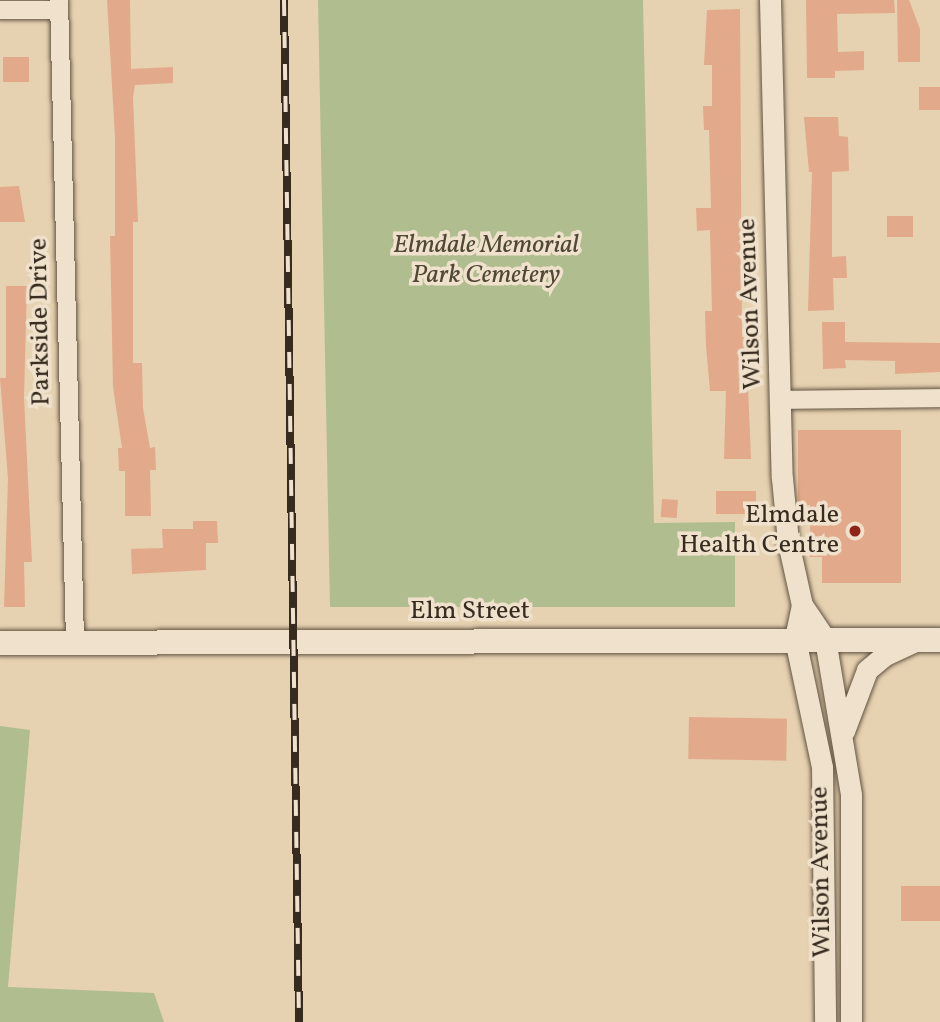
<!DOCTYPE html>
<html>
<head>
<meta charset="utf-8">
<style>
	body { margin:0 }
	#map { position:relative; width:940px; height:1022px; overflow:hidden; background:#e6d1b0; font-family:Vollkorn,serif }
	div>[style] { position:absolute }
	.green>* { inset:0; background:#b0bd8f }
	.building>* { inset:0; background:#e2aa8a; transform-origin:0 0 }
	.roads { filter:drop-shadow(0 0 2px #625442) drop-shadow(0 0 2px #625442) }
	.minor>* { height:18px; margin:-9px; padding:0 9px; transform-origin:9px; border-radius:9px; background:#efe1cc }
	.tertiary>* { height:21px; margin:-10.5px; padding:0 10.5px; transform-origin:10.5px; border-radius:10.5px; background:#efe1cc }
	.secondary>* { height:24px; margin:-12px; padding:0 12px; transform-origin:12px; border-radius:12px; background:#efe1cc }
	.rail>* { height:8px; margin-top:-4px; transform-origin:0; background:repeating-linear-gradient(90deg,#efe1cc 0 16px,#362b1e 0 32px); box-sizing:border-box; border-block:2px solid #362b1e }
	.dots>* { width:19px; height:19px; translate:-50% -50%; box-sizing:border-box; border:4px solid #efe1cc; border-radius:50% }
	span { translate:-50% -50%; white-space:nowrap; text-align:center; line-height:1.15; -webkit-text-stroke:7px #efe1cc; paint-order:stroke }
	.park-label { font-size:26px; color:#4e4835; font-style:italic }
	.street-label { font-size:26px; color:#362b1e }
	.poi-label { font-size:26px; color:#362b1e }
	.right { translate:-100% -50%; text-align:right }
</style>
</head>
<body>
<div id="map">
	<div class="green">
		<div style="clip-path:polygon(318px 0,643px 0,654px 523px,735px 522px,735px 607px,330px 607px)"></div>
		<div style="clip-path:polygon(0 726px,30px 730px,8px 987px,154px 993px,164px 1022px,0 1022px)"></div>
	</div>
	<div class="building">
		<div style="clip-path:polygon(107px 0,130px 0,131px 69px,173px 67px,173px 83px,135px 85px,133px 97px,138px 222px,133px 222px,133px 363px,142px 363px,143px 408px,150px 448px,155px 447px,156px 470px,150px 470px,151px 516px,125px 516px,125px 471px,119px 471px,118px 448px,122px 448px,113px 387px,110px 236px,115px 236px,115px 137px)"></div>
		<div style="clip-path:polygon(806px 0,894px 0,895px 13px,837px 14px,838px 52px,864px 51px,864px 70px,835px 71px,835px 78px,807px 78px)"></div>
		<div style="clip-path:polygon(897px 0,909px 0,920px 29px,920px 62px,898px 62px)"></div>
		<div style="clip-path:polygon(740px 9px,742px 337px,746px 337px,751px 459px,724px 459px,726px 391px,710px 391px,706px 346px,705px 311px,712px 311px,710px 230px,697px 231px,696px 208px,711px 208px,709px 130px,704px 130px,703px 106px,712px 106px,712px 65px,704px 65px,707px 10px)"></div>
		<div style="left:3px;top:57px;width:26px;height:25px"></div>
		<div style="left:919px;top:87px;width:21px;height:23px"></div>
		<div style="clip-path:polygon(804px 117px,838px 117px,839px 136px,848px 137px,849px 171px,832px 172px,832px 257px,846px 256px,847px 278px,833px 278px,834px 310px,808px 311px,812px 172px,809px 172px)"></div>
		<div style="clip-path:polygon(19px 186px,25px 222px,0 222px,0 187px)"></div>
		<div style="left:887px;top:216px;width:26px;height:21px"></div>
		<div style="clip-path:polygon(6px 286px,27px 286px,24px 397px,32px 562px,24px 562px,25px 607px,4px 607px,8px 479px,0 378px,6px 378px)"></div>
		<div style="clip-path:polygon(822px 322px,845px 322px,845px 342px,940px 343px,940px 372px,895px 374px,895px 361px,845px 360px,846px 368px,823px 369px)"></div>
		<div style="clip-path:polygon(798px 430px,901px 430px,901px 583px,822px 583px,822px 557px,810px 557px,810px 505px,798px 505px)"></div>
		<div style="left:716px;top:491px;width:40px;height:23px"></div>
		<div style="left:662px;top:499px;width:16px;height:18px;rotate:4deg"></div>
		<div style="clip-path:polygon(193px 521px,217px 521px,218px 543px,206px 543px,206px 570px,132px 574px,131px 549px,163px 548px,162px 529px,193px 529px)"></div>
		<div style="left:689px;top:717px;width:98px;height:42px;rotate:1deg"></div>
		<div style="left:940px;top:886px;width:35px;height:39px;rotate:90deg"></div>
	</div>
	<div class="roads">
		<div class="minor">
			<div style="left:59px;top:0;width:643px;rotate:88.57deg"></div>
			<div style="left:0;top:10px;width:59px"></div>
			<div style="left:781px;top:400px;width:159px;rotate:-0.7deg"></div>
		</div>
		<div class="tertiary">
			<div style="left:770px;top:0;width:478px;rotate:88.6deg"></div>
			<div style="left:782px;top:478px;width:64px;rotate:84.6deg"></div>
			<div style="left:788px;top:542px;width:65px;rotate:77.5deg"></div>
			<div style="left:802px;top:605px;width:41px;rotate:55.9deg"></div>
			<div style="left:825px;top:639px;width:158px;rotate:80.5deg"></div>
			<div style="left:851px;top:795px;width:227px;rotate:90deg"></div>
			<div style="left:802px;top:605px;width:35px;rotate:102deg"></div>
			<div style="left:795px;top:639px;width:131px;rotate:78.1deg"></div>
			<div style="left:822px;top:767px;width:255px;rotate:89.3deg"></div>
			<div style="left:844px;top:731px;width:65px;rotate:-69.3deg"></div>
			<div style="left:867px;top:670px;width:23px;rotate:-40deg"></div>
			<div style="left:885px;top:655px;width:33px;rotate:-25deg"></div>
		</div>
		<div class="secondary">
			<div style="left:0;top:643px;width:940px;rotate:-0.18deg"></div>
		</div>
	</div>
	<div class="rail">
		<div style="left:284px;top:0;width:1022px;rotate:89.16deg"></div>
	</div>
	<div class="dots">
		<div style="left:855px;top:531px;background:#8f2418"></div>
	</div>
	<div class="park-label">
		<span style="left:486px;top:261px">Elmdale Memorial<br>Park Cemetery</span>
	</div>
	<div class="street-label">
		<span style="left:751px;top:304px;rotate:-92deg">Wilson Avenue</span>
		<span style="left:41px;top:322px;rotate:-91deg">Parkside Drive</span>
		<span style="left:470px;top:612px">Elm Street</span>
		<span style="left:822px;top:872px;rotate:-91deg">Wilson Avenue</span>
	</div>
	<div class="poi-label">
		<span class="right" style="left:839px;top:531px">Elmdale<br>Health Centre</span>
	</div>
</div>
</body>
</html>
